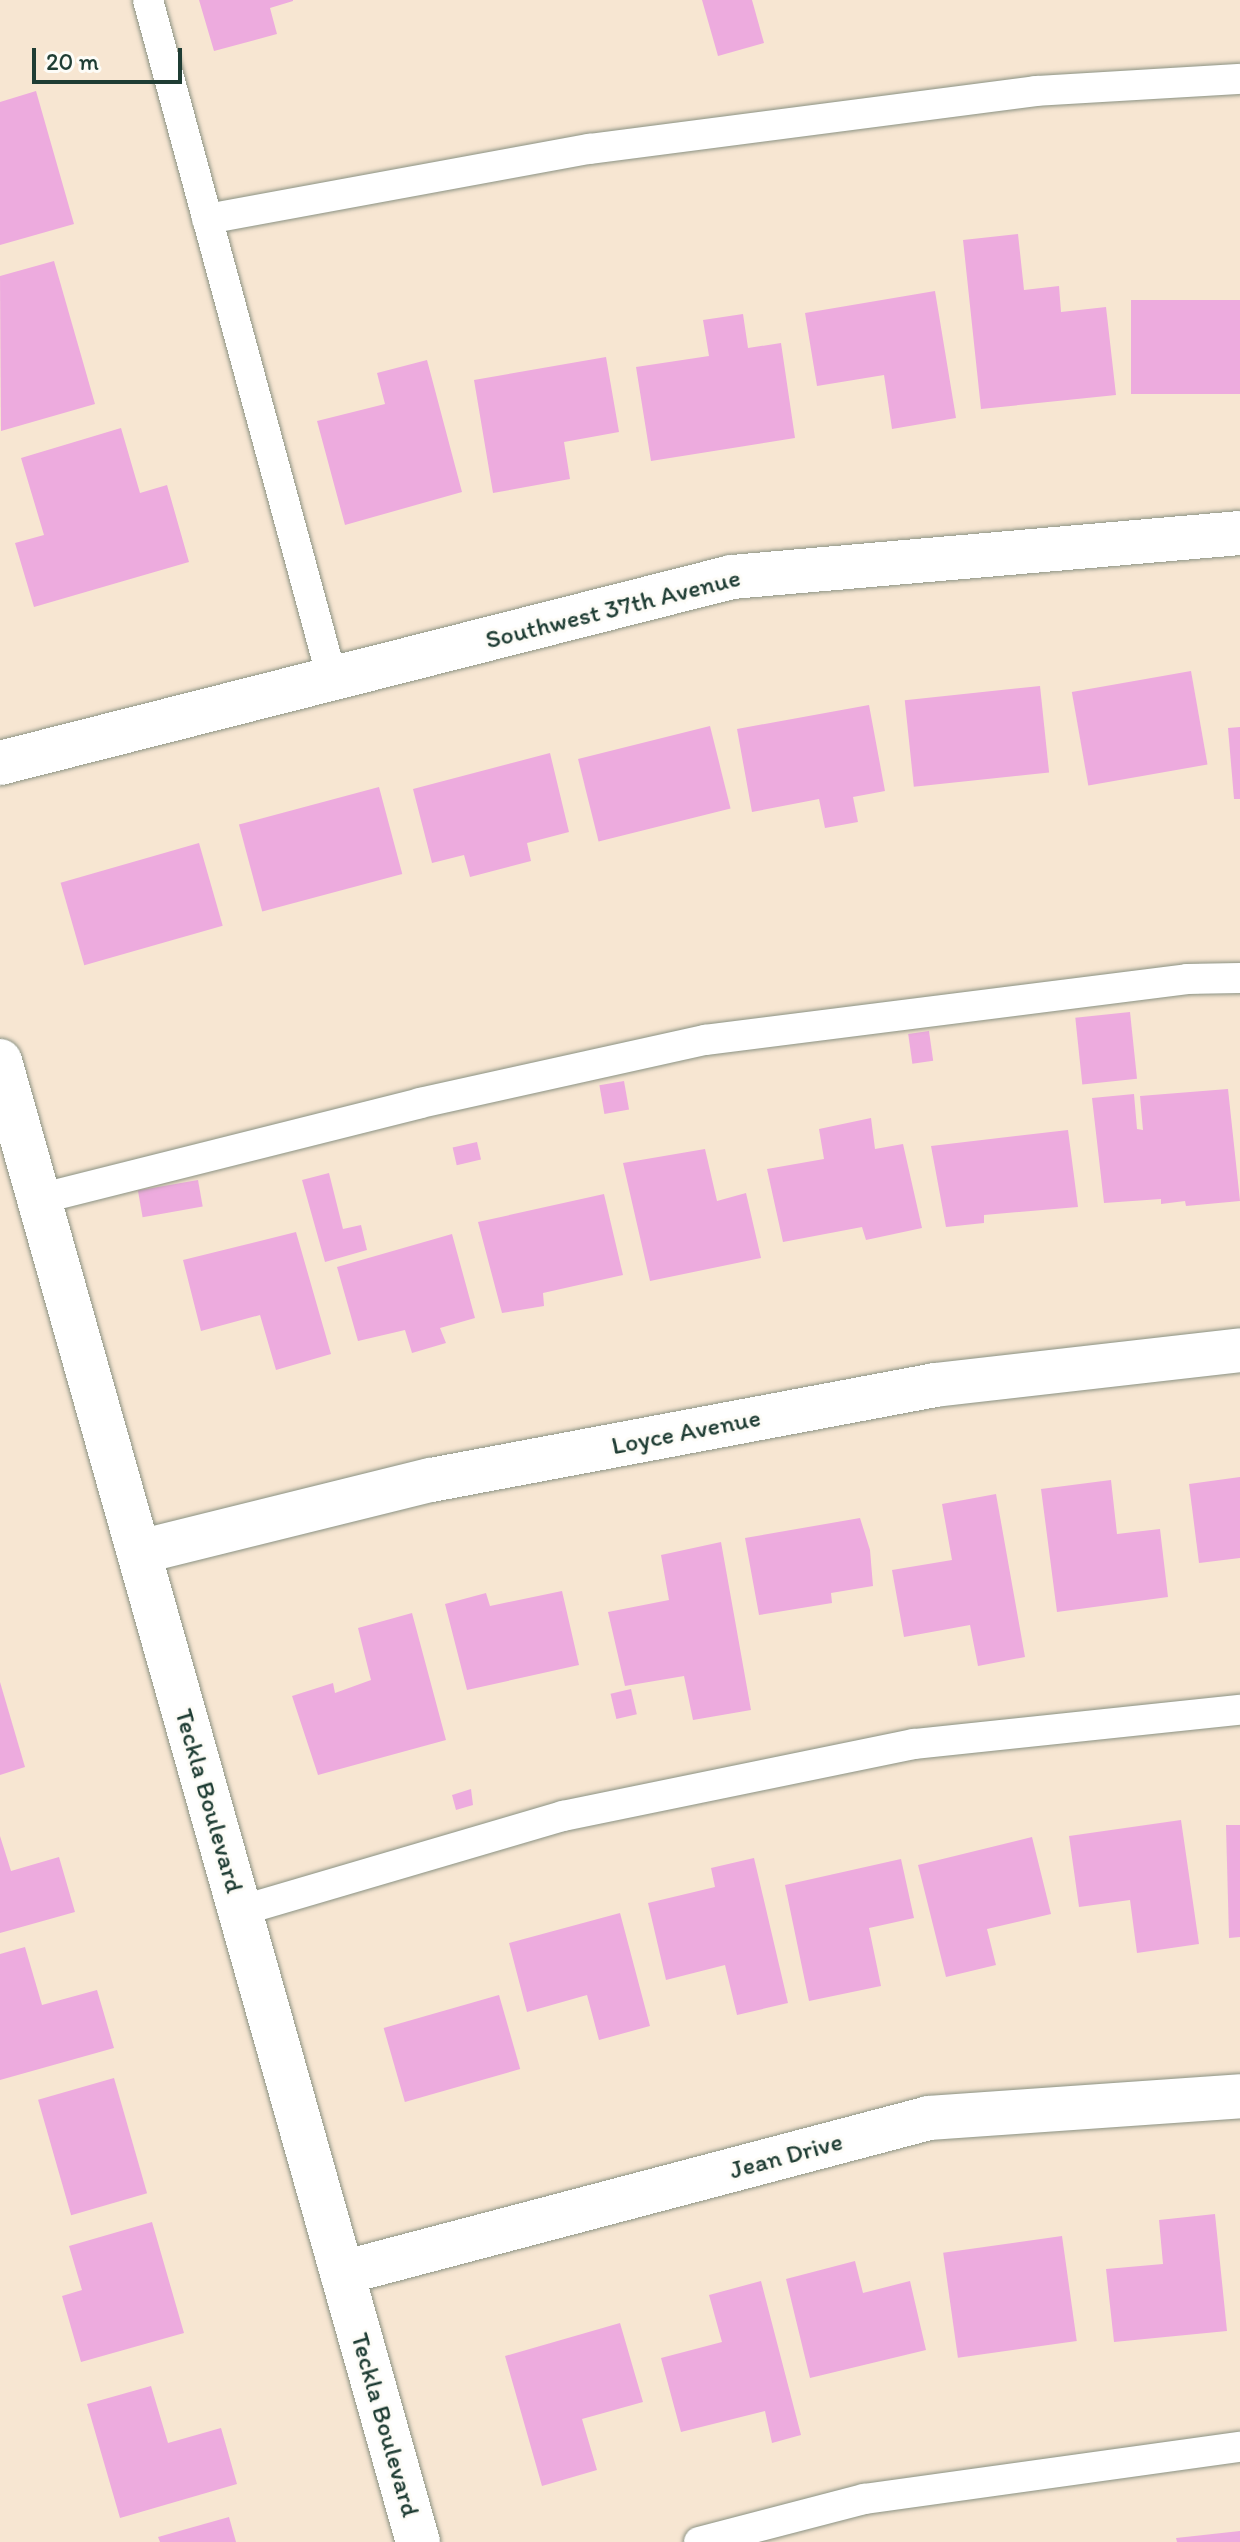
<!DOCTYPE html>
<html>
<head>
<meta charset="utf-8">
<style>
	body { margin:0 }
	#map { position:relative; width:1240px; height:2542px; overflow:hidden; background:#f7e6d2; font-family:Itim,sans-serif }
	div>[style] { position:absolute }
	.building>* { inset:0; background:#edabde; transform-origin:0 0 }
	.roads { filter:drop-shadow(0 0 2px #8b9283) drop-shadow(0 0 2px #8b9283) }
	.service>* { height:30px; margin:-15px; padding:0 15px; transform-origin:15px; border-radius:15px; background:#fff }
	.minor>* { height:44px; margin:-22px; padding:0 22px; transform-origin:22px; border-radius:22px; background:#fff }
	.tertiary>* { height:44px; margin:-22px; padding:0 22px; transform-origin:22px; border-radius:22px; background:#fff }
	.secondary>* { height:44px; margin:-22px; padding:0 22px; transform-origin:22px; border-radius:22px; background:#fff }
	span { translate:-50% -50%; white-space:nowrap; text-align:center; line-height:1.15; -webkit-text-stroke:6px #fdfcf7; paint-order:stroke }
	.street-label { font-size:26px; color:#1f3d34 }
	.scale { position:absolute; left:32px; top:48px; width:150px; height:36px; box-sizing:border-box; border:4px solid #1f3d34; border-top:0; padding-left:10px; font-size:24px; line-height:28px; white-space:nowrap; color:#1f3d34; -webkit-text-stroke:6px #fdfcf7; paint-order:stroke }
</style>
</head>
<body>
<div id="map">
	<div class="building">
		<div style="clip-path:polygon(199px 0,293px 0,293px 1px,270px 8px,277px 34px,214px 51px)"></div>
		<div style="clip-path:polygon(702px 0,752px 0,764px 43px,718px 56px)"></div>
		<div style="clip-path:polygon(36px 91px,74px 224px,0 245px,0 102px)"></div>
		<div style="clip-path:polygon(1018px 234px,1024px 290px,1059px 286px,1061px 312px,1106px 307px,1116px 395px,981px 409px,963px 240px)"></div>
		<div style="clip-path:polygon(54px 261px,95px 404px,1px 431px,0 276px)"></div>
		<div style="clip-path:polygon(935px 291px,956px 418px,892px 429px,884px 375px,817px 386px,805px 313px)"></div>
		<div style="left:1240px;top:300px;width:94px;height:109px;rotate:90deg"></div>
		<div style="clip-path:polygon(743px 314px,748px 348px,781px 343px,795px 438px,651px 461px,636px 367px,709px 356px,703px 320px)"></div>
		<div style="clip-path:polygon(606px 357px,619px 432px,564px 442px,570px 479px,493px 493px,474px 380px)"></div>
		<div style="clip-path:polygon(427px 360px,462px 492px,345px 525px,317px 421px,385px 404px,377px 373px)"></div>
		<div style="clip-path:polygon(121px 428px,140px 493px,167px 485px,189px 562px,34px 607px,15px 543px,44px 535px,21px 458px)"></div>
		<div style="left:1191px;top:671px;width:95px;height:121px;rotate:80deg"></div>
		<div style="left:1040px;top:686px;width:87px;height:136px;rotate:84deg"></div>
		<div style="clip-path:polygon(869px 705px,885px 791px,853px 797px,858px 822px,825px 828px,819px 799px,752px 812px,737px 729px)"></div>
		<div style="left:710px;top:726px;width:85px;height:136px;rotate:76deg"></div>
		<div style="clip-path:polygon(1240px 727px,1240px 799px,1234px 799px,1228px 728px)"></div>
		<div style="clip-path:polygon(550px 753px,569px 832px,527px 843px,531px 861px,470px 877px,464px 855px,432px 863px,413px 789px)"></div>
		<div style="left:379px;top:787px;width:90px;height:145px;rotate:75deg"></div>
		<div style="left:199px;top:843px;width:86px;height:144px;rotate:74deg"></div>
		<div style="left:1130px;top:1012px;width:67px;height:55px;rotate:84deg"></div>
		<div style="left:929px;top:1031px;width:30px;height:21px;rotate:82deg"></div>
		<div style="left:624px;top:1081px;width:29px;height:25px;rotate:80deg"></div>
		<div style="clip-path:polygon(1228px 1089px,1240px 1201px,1186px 1206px,1185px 1201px,1161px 1204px,1161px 1199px,1104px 1203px,1092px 1098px,1134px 1094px,1137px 1129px,1143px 1130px,1140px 1096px)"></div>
		<div style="clip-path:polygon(871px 1118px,875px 1149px,903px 1144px,922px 1228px,866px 1240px,862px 1227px,783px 1242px,767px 1169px,824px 1159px,819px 1129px)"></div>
		<div style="clip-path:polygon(1068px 1130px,1078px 1207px,984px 1215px,984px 1223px,946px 1227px,931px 1146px)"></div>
		<div style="left:477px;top:1142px;width:18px;height:25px;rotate:77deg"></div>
		<div style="clip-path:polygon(705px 1149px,717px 1201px,746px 1193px,761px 1258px,650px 1281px,623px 1163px)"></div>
		<div style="clip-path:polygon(329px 1173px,343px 1229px,361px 1225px,367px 1250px,325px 1262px,302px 1180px)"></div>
		<div style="left:198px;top:1180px;width:27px;height:61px;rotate:80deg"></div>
		<div style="clip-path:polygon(604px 1194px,623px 1275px,543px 1293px,544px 1306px,502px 1313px,478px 1222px)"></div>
		<div style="clip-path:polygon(296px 1232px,331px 1354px,276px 1370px,260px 1315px,201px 1331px,183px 1260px)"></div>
		<div style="clip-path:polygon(452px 1234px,475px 1318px,440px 1328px,446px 1343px,412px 1353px,405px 1330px,358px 1341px,337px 1267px)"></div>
		<div style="clip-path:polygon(1240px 1477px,1240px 1558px,1199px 1563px,1189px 1484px)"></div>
		<div style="clip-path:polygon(1111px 1480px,1117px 1534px,1160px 1529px,1168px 1597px,1057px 1612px,1041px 1489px)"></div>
		<div style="clip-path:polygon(996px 1494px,1025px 1657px,978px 1666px,970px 1625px,904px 1637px,892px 1570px,952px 1560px,942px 1504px)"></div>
		<div style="clip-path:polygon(860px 1518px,870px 1550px,873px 1586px,831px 1593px,832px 1603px,759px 1615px,745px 1538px)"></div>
		<div style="clip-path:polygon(721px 1542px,751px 1710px,693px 1720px,684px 1676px,625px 1686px,608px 1612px,669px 1600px,661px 1555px)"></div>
		<div style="clip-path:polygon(562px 1591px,579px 1665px,467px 1690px,445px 1604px,486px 1593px,490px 1606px)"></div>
		<div style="clip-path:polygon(412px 1613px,446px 1740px,318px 1775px,292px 1696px,333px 1683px,335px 1693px,371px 1680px,358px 1628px)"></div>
		<div style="clip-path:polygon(0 1682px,25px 1767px,0 1775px)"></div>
		<div style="left:631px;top:1689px;width:26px;height:21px;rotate:77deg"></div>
		<div style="clip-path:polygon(471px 1789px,473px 1805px,456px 1810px,452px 1795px)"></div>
		<div style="clip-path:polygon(1181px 1820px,1199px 1944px,1137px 1953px,1130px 1900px,1079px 1907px,1069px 1836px)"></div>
		<div style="clip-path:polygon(1226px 1825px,1240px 1825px,1240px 1937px,1229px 1938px)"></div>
		<div style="clip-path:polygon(0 1836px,11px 1871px,59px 1857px,75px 1912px,0 1933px)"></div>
		<div style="clip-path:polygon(1032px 1837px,1051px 1914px,987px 1929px,996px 1965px,946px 1977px,918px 1865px)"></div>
		<div style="clip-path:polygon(754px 1858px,788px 2003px,737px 2015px,725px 1965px,666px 1980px,648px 1903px,715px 1887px,711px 1868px)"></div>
		<div style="clip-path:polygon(901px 1859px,914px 1918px,869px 1928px,881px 1986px,809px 2001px,785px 1885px)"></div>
		<div style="clip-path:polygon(620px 1913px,650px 2026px,599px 2040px,587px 1995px,527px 2012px,509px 1943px)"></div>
		<div style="clip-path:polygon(25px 1947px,42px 2005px,97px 1990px,114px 2048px,0 2080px,0 1954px)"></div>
		<div style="left:499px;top:1995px;width:77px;height:120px;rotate:74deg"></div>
		<div style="left:114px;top:2078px;width:120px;height:79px;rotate:74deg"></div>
		<div style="clip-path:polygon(1215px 2214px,1227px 2331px,1114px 2342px,1106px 2269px,1163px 2264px,1159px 2220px)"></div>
		<div style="clip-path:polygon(152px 2222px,184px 2333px,81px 2362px,62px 2296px,82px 2290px,69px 2246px)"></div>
		<div style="left:1062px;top:2236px;width:106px;height:120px;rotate:82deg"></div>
		<div style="clip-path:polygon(855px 2261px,863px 2293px,910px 2281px,926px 2350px,810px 2378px,786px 2279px)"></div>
		<div style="clip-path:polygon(761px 2281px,801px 2435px,772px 2443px,765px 2411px,681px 2432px,661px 2358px,722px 2342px,709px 2295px)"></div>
		<div style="clip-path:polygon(620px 2323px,643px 2402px,582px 2419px,597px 2470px,542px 2486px,505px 2356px)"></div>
		<div style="clip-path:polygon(151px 2386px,168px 2443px,221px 2428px,237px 2484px,120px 2518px,87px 2404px)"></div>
		<div style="clip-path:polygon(229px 2517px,236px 2542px,160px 2542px,158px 2537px)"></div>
		<div style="clip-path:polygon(1240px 2531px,1240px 2542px,1177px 2542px,1176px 2538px)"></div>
	</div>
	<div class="roads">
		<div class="service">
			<div style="left:148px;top:0;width:703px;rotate:74.82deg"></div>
			<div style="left:207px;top:219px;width:389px;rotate:-10.4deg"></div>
			<div style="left:590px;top:149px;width:450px;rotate:-7.4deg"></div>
			<div style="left:1036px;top:91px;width:204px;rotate:-3.4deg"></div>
			<div style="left:39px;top:1199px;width:393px;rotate:-14.1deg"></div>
			<div style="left:420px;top:1103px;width:292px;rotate:-12.5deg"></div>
			<div style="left:705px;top:1040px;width:486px;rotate:-7.2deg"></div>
			<div style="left:1187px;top:979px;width:53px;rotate:-1.1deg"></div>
			<div style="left:240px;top:1911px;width:337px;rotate:-16.4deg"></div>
			<div style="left:563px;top:1816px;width:358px;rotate:-11.6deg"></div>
			<div style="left:914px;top:1744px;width:328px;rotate:-6deg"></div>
			<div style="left:699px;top:2542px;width:171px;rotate:-14.6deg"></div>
			<div style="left:864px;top:2499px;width:380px;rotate:-7.9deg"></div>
		</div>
		<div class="minor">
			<div style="left:139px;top:1552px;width:301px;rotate:-13.9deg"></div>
			<div style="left:431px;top:1480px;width:513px;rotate:-10.67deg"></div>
			<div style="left:935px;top:1385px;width:307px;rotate:-6.5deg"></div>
			<div style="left:342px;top:2273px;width:607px;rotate:-14.79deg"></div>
			<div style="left:929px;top:2118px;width:312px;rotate:-4deg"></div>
		</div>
		<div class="tertiary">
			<div style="left:0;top:763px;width:755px;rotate:-14.26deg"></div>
			<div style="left:732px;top:577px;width:510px;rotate:-4.95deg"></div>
		</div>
		<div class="secondary">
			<div style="left:0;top:1061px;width:1539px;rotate:74.24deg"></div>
		</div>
	</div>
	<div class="street-label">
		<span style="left:613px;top:609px;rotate:-14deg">Southwest 37th Avenue</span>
		<span style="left:686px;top:1432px;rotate:-11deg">Loyce Avenue</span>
		<span style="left:209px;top:1801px;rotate:74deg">Teckla Boulevard</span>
		<span style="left:786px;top:2156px;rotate:-15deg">Jean Drive</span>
		<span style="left:385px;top:2425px;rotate:74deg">Teckla Boulevard</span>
	</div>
	<div class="scale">20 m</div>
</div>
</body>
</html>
